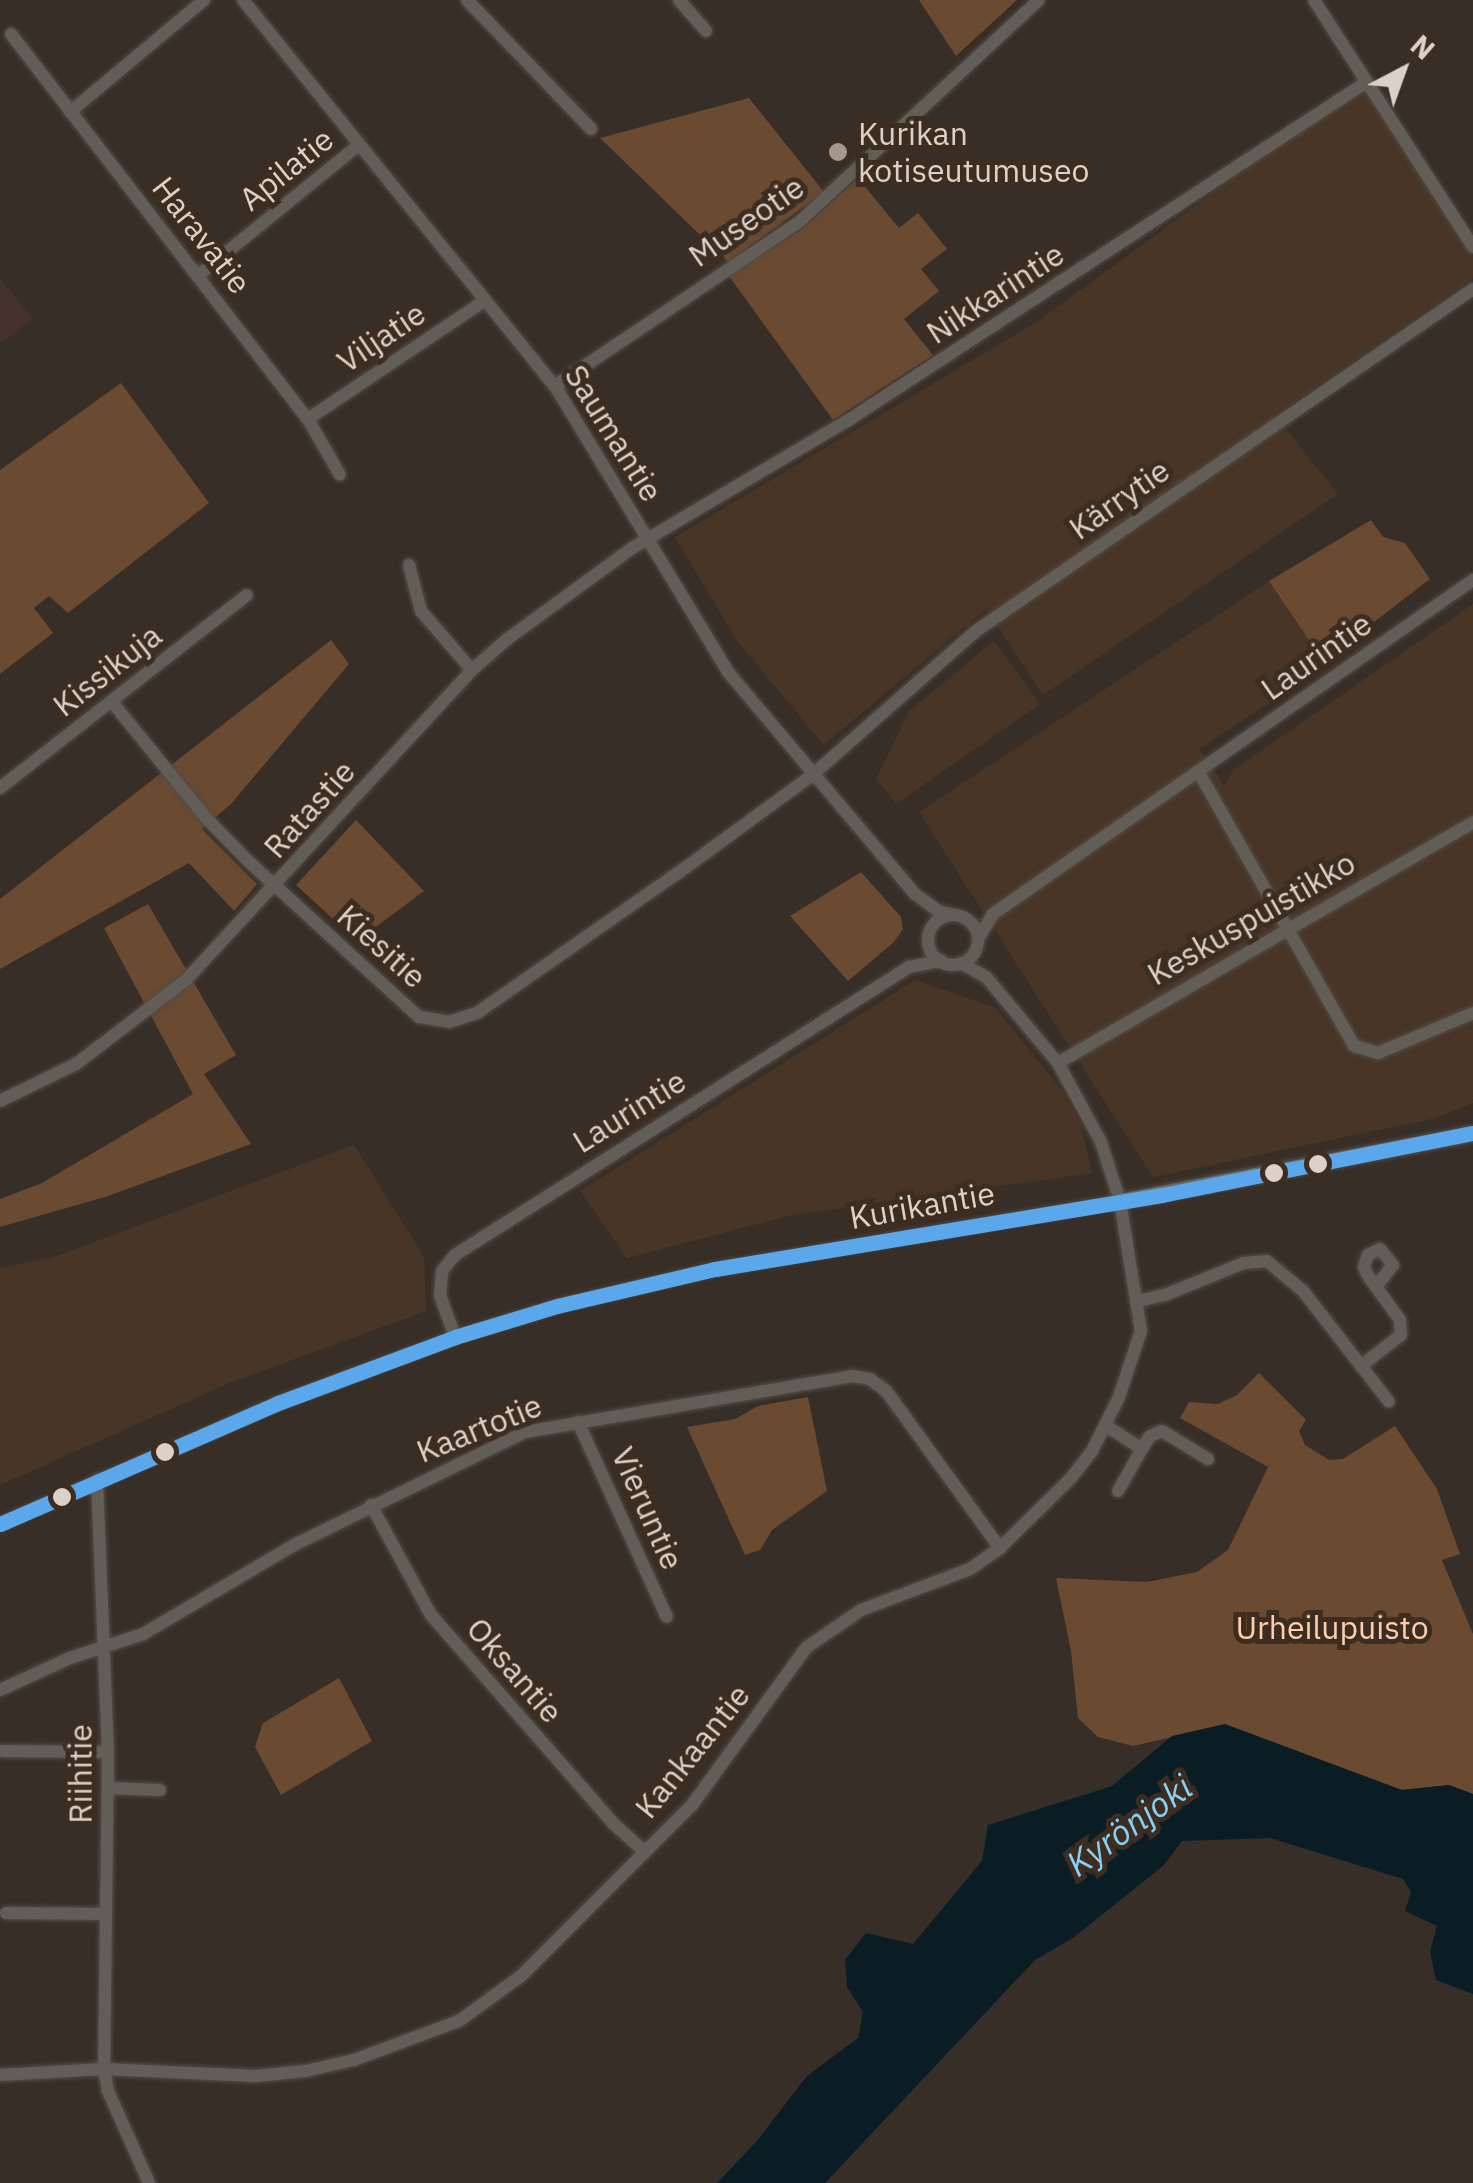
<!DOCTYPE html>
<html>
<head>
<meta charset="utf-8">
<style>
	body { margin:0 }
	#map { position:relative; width:1473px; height:2183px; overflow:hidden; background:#372e27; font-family:"IBM Plex Sans",sans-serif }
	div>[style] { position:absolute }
	.built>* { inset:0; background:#483526 }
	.education>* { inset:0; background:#45322d }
	.green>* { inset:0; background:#6a4a31 }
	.water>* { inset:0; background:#0a1d25 }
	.roads { filter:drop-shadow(0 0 2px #534b45) drop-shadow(0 0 2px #534b45) }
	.minor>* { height:12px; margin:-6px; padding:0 6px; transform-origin:6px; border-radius:6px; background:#635d57 }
	.minor>.ring { margin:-6px; padding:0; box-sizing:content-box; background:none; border:12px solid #635d57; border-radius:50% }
	.major>* { height:15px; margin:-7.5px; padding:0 7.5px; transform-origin:7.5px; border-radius:7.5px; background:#676a65 }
	.bus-1>* { height:15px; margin:-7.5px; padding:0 7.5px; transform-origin:7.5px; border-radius:7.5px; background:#5aa8eb }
	.dots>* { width:28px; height:28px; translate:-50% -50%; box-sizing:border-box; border:5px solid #3d2d21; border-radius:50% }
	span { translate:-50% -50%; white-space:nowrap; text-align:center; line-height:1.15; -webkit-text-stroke:10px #3d2d21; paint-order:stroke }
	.poi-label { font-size:32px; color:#dbd1c9 }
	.left { translate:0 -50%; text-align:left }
	.street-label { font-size:32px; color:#dbd1c9 }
	.park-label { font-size:32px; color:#fccead }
	.water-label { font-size:35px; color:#86d0f6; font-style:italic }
	.north { position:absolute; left:1353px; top:20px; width:100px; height:100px; -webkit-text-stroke:8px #3d2d21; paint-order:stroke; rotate:41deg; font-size:28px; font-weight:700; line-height:40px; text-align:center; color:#dbd1c9 }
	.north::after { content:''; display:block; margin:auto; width:35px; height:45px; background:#dbd1c9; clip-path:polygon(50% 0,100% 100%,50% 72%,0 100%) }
</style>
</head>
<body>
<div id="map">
	<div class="built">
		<div style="clip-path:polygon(1360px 85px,1473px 257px,1473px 278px,1275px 415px,1338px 494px,1043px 695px,986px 609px,824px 745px,738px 642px,675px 537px,1038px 321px)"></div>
		<div style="clip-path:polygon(1269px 581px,1326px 665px,1199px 749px,1225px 786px,1233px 770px,1473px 604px,1473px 1103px,1436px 1118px,1153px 1177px,919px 812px)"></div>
		<div style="clip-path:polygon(994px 641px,1040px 704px,896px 804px,876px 779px,909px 711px)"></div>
		<div style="clip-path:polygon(915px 980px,996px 1008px,1060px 1088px,1081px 1124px,1092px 1173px,792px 1215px,627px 1258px,580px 1191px)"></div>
		<div style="clip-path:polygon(354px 1145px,424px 1257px,426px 1311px,232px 1382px,0 1485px,0 1268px,54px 1257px)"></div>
	</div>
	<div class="education">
		<div style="clip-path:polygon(0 278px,33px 319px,0 343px)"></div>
	</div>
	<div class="green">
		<div style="clip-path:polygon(919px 0,1017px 0,956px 56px)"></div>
		<div style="clip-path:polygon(749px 98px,824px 192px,728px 262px,600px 138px)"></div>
		<div style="clip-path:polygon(858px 178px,899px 228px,918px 213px,947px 249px,921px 269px,939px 291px,904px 319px,933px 355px,833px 420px,729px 276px,802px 229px)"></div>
		<div style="clip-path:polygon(121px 383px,209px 503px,68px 613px,49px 596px,34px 608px,53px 633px,0 674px,0 470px)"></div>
		<div style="clip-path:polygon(1371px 520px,1383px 537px,1405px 543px,1430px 579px,1323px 661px,1269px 581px)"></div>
		<div style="clip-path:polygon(331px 640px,349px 664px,231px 804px,202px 829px,257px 884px,234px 911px,189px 863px,0 969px,0 899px)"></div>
		<div style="clip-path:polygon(356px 820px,424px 891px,357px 941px,296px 885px)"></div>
		<div style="clip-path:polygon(861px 872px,901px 917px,903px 929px,894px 942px,848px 981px,790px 916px)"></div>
		<div style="clip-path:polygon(148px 904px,236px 1055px,204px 1074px,251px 1144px,105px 1197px,0 1227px,0 1199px,42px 1183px,193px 1094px,104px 928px)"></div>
		<div style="clip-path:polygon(1259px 1373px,1306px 1420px,1299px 1431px,1305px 1445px,1329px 1460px,1343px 1459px,1395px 1426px,1437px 1489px,1460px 1554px,1442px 1560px,1473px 1634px,1473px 1794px,1449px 1785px,1402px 1790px,1225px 1725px,1133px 1746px,1098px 1737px,1078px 1718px,1071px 1651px,1056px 1578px,1147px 1582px,1197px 1572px,1228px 1550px,1268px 1467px,1180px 1418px,1189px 1402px,1218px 1404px,1237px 1395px)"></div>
		<div style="clip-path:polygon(808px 1397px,827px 1491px,772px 1530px,760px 1550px,745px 1555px,687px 1427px,735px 1419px,758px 1406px)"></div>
		<div style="clip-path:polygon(339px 1678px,372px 1741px,281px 1795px,255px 1747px,263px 1723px)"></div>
	</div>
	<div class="water">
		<div style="clip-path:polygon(1225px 1724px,1402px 1790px,1449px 1785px,1473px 1794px,1473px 1994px,1436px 1980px,1430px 1952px,1437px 1926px,1405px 1911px,1411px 1892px,1403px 1879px,1270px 1838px,1182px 1841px,1163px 1866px,1073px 1938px,1035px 1960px,825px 2183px,717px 2183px,756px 2142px,807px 2076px,858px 2038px,863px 2012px,847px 1987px,845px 1960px,866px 1933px,913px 1944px,982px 1861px,988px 1825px,1112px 1786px,1172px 1736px)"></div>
	</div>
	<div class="roads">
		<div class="minor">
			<div style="left:243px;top:0;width:496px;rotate:51.1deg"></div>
			<div style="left:555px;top:386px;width:334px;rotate:58.8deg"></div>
			<div style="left:728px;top:672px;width:290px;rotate:49.9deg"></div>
			<div style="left:915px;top:894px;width:29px;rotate:36deg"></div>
			<div style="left:938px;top:911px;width:17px;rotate:13deg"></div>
			<div style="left:467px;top:0;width:179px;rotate:46.1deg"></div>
			<div style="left:679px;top:0;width:41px;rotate:48.9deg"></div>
			<div style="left:1314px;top:0;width:294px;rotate:57.2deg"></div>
			<div style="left:11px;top:34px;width:486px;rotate:52.4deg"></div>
			<div style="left:308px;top:419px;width:64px;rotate:60.3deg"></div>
			<div style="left:70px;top:112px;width:175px;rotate:-39.9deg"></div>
			<div style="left:200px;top:274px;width:205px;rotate:-39.1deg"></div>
			<div style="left:555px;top:386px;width:293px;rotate:-33.9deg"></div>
			<div style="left:798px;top:223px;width:328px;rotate:-42.8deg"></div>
			<div style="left:308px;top:419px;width:212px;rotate:-33.8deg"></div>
			<div style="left:409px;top:565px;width:48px;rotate:75.4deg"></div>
			<div style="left:421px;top:611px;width:78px;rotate:49.2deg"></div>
			<div style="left:112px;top:702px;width:151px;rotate:50.9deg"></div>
			<div style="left:207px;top:819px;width:57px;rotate:45.7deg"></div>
			<div style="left:247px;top:860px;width:233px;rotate:42.4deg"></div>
			<div style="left:419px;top:1017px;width:30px;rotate:9deg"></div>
			<div style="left:449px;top:1022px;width:29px;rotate:-18deg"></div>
			<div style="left:477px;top:1013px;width:245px;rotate:-34.9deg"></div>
			<div style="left:678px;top:873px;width:165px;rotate:-36.1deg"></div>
			<div style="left:811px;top:776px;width:220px;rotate:-41.3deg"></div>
			<div style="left:976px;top:631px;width:603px;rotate:-34.53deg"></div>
			<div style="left:1198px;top:771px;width:316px;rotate:60.4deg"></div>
			<div style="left:1354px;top:1046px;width:25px;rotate:16deg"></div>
			<div style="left:1378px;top:1053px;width:103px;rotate:-22.8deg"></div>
			<div style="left:0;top:788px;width:313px;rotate:-38deg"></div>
			<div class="ring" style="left:928px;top:915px;width:38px;height:38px"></div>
			<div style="left:978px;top:939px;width:29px;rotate:-59deg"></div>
			<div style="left:993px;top:914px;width:585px;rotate:-34.83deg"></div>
			<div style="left:1058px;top:1063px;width:480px;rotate:-30.1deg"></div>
			<div style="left:0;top:1101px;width:85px;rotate:-26deg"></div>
			<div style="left:76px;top:1064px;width:138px;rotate:-37.4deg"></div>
			<div style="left:186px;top:980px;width:422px;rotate:-47.3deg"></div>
			<div style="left:472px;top:670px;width:45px;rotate:-41.4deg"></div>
			<div style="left:506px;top:640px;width:156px;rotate:-36.1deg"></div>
			<div style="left:632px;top:548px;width:250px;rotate:-30.6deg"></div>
			<div style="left:847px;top:421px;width:619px;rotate:-33.12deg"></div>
			<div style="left:1138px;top:1301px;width:28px;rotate:-13deg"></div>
			<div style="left:1165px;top:1295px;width:85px;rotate:-22.1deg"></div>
			<div style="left:1244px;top:1263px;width:23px;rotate:-5deg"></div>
			<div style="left:1267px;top:1261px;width:47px;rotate:39.8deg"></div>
			<div style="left:1303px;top:1291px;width:140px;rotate:52.2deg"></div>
			<div style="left:455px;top:1337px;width:45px;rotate:-109.7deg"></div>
			<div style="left:440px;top:1295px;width:24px;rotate:-85deg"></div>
			<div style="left:442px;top:1271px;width:21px;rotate:-51deg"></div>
			<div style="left:455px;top:1255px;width:538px;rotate:-32.39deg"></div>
			<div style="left:909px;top:967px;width:33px;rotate:-11deg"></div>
			<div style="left:1361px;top:1366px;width:51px;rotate:-37.8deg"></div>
			<div style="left:1401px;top:1335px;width:15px;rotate:-94deg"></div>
			<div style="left:1400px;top:1320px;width:41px;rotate:-126deg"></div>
			<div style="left:1376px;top:1287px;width:16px;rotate:-125deg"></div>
			<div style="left:1367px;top:1274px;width:8px;rotate:-113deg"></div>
			<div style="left:1364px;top:1267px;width:13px;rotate:-72deg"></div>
			<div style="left:1368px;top:1255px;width:13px;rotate:-27deg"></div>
			<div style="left:1380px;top:1249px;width:21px;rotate:51deg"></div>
			<div style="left:1393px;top:1265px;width:28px;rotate:128deg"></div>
			<div style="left:578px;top:1422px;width:214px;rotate:65.5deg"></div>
			<div style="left:1105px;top:1425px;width:44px;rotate:33deg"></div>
			<div style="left:1142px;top:1449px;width:15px;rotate:-58deg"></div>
			<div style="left:1150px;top:1436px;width:13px;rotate:-23deg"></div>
			<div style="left:1162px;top:1431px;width:54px;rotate:31.3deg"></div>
			<div style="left:97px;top:1480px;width:272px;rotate:87.7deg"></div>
			<div style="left:108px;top:1752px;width:317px;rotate:90.7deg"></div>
			<div style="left:104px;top:2069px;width:22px;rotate:80deg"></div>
			<div style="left:108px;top:2091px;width:101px;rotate:66deg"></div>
			<div style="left:1118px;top:1491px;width:48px;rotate:-60.3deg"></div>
			<div style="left:371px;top:1505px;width:125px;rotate:61.4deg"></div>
			<div style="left:431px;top:1615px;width:278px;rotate:48.8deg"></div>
			<div style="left:614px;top:1824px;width:42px;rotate:42.1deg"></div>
			<div style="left:0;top:1524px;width:303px;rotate:-23.5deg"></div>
			<div style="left:278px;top:1403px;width:189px;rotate:-20.4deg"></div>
			<div style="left:455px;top:1337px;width:107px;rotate:-16.9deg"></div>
			<div style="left:557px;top:1306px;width:162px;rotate:-13.2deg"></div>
			<div style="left:715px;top:1269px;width:411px;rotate:-9.5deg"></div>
			<div style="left:0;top:1690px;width:77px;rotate:-24.6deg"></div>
			<div style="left:70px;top:1658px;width:77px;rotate:-18.2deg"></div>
			<div style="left:143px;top:1634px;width:175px;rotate:-30.5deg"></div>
			<div style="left:294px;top:1545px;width:257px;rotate:-26.1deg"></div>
			<div style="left:525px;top:1432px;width:332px;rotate:-9.7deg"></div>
			<div style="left:852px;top:1376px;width:18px;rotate:9deg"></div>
			<div style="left:870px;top:1379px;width:21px;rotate:37deg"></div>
			<div style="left:887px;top:1392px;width:193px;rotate:54.1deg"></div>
			<div style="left:2px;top:1751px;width:106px;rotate:0.5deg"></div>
			<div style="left:108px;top:1788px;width:52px;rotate:2.2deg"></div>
			<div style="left:6px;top:1913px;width:100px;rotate:0.6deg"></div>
			<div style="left:0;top:2075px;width:104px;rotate:-3.3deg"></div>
			<div style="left:104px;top:2069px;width:152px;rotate:2.6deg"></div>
			<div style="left:256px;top:2076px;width:49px;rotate:-5.8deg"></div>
			<div style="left:305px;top:2071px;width:50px;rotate:-12.7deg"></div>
			<div style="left:354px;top:2060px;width:112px;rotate:-20.4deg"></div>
			<div style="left:459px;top:2021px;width:78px;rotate:-36.1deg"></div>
			<div style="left:522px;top:1975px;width:240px;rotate:-45deg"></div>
			<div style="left:692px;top:1805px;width:195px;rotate:-54deg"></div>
			<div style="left:807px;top:1647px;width:65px;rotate:-34.4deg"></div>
			<div style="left:861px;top:1610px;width:116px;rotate:-20.6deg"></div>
			<div style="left:970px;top:1569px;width:37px;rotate:-35deg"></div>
			<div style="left:1000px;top:1548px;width:100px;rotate:-44.6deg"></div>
			<div style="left:1071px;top:1478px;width:34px;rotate:-52deg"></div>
			<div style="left:1092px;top:1451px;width:60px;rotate:-63.4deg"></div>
			<div style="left:1119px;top:1397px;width:70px;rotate:-71.6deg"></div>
			<div style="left:1141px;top:1331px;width:132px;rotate:-99.2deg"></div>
			<div style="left:1120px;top:1201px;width:62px;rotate:-107.9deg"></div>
			<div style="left:1101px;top:1142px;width:90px;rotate:-118.6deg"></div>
			<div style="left:1058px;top:1063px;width:112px;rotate:-129.9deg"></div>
			<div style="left:986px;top:977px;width:29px;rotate:-151deg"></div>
		</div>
		<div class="major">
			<div style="left:1120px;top:1201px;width:359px;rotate:-10.9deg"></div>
		</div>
	</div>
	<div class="bus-1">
		<div style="left:0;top:1524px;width:303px;rotate:-23.5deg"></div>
		<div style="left:278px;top:1403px;width:189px;rotate:-20.4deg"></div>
		<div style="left:455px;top:1337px;width:107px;rotate:-16.9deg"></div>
		<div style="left:557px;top:1306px;width:162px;rotate:-13.2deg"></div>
		<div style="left:715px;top:1269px;width:453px;rotate:-9.4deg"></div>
		<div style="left:1162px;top:1195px;width:317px;rotate:-11.3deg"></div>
	</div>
	<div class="dots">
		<div style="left:838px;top:152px;background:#a29890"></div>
		<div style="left:1318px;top:1164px;background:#dbd1c9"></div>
		<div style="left:1274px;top:1173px;background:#dbd1c9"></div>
		<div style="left:165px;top:1452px;background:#dbd1c9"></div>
		<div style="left:62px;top:1497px;background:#dbd1c9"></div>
	</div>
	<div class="poi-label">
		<span class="left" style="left:858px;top:152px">Kurikan<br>kotiseutumuseo</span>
	</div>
	<div class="street-label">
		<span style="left:286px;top:169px;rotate:-39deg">Apilatie</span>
		<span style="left:746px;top:221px;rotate:-35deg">Museotie</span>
		<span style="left:202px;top:235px;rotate:52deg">Haravatie</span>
		<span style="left:995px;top:293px;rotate:-33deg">Nikkarintie</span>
		<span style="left:381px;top:337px;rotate:-34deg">Viljatie</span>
		<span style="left:614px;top:433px;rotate:58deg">Saumantie</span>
		<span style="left:1119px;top:499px;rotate:-35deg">Kärrytie</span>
		<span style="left:1316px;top:656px;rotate:-35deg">Laurintie</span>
		<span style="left:107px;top:670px;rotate:-38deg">Kissikuja</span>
		<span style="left:309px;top:809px;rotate:-48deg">Ratastie</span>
		<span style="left:1251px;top:918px;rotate:-30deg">Keskuspuistikko</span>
		<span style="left:382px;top:946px;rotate:42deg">Kiesitie</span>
		<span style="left:629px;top:1111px;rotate:-32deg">Laurintie</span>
		<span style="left:922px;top:1205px;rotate:-10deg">Kurikantie</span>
		<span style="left:479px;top:1428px;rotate:-22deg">Kaartotie</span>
		<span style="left:648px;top:1508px;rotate:66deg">Vieruntie</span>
		<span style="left:515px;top:1670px;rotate:49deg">Oksantie</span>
		<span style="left:692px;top:1751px;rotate:-51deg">Kankaantie</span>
		<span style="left:80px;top:1774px;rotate:-90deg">Riihitie</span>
	</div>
	<div class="park-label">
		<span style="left:1332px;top:1627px">Urheilupuisto</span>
	</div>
	<div class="water-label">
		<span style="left:1129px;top:1825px;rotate:-36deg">Kyrönjoki</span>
	</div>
	<div class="north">N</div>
</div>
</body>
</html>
